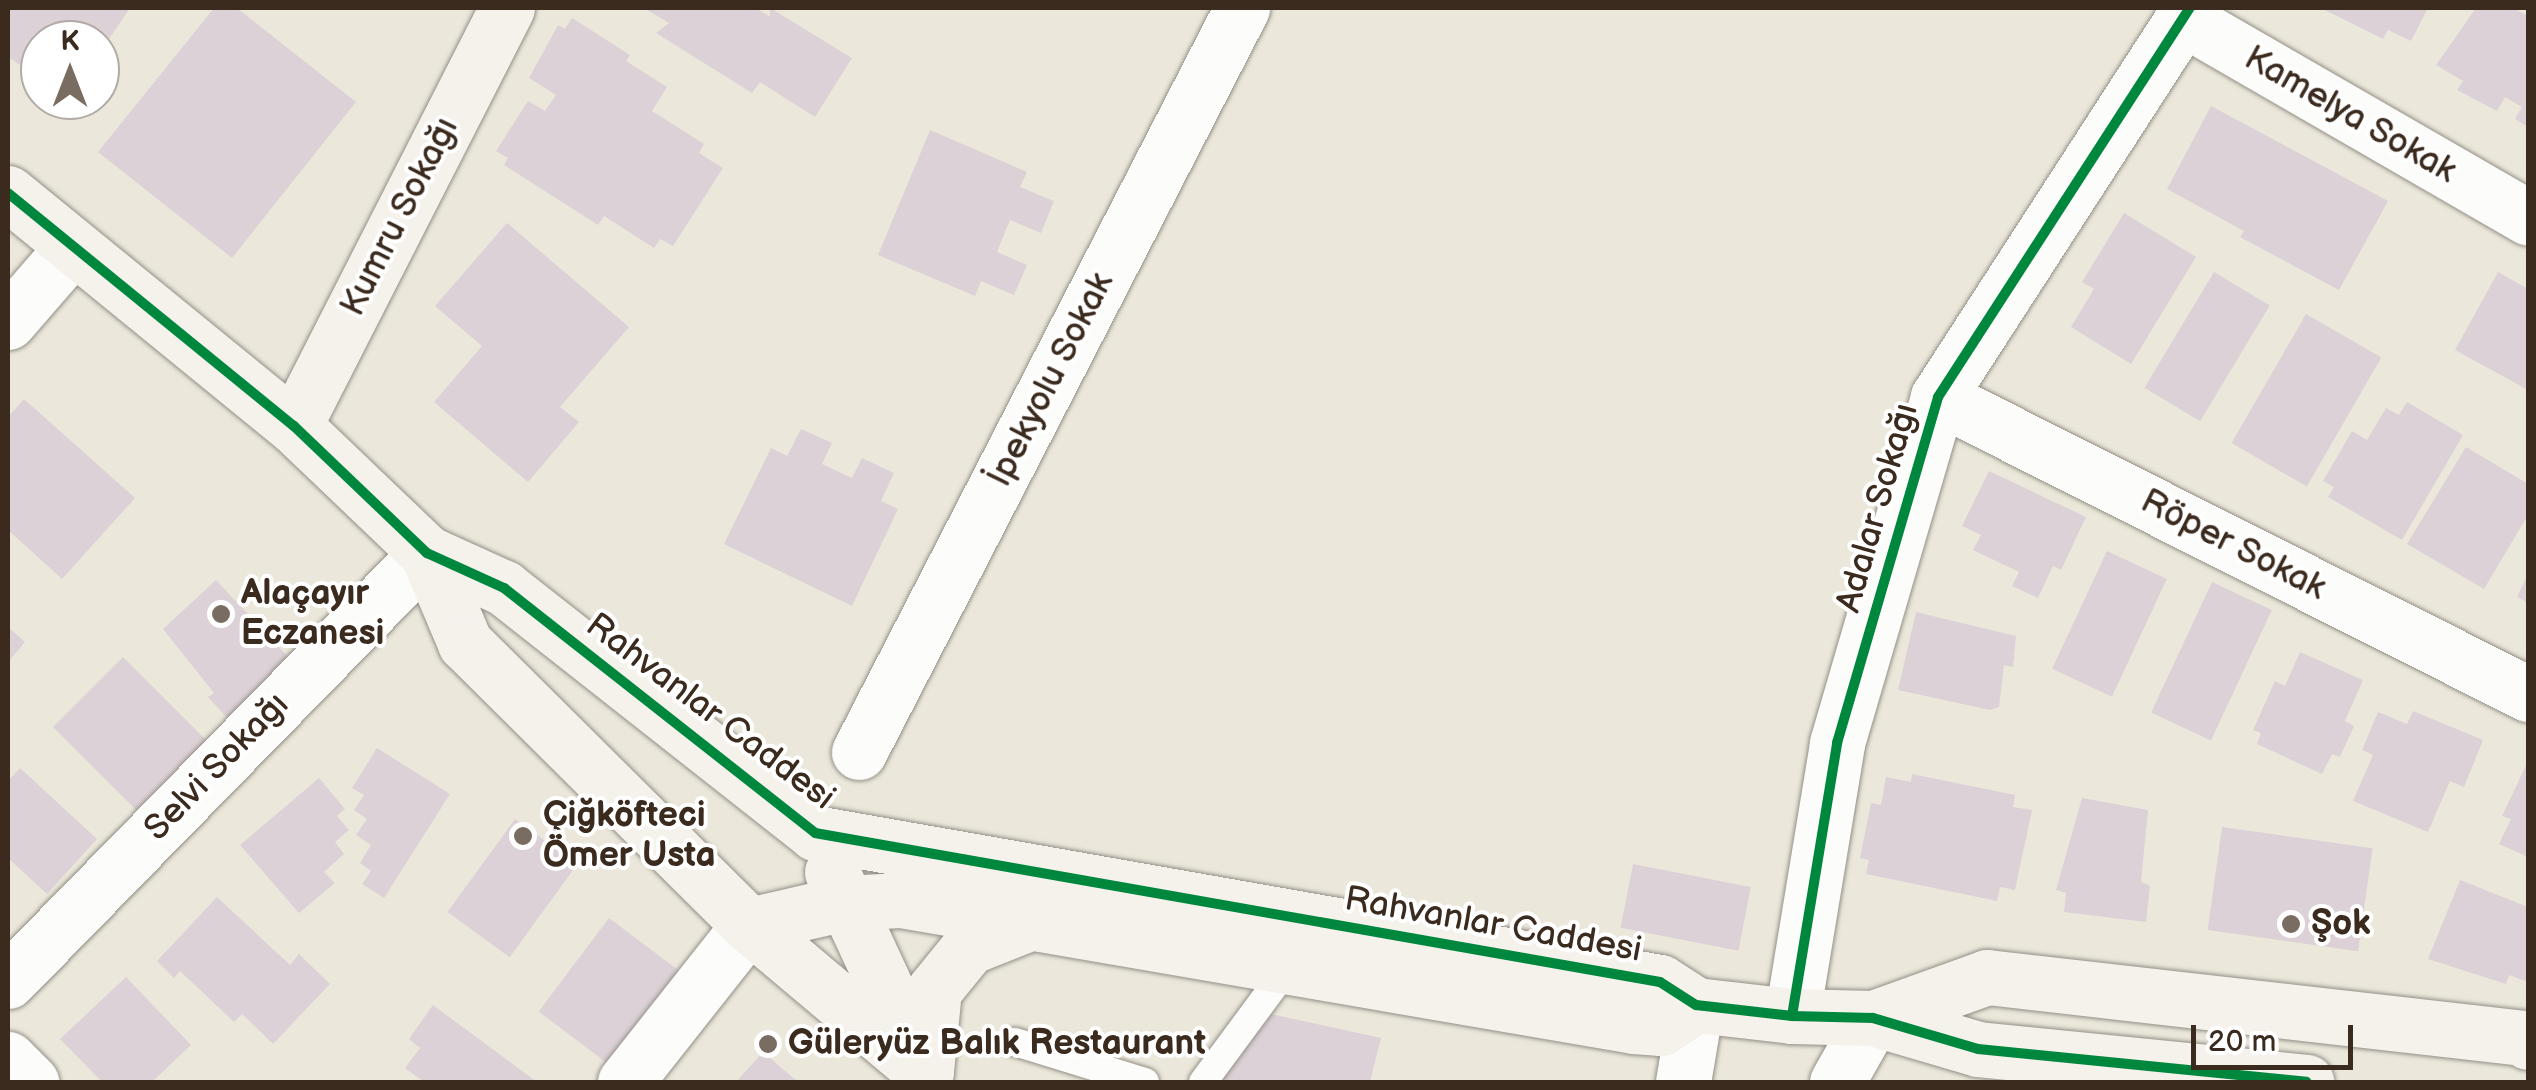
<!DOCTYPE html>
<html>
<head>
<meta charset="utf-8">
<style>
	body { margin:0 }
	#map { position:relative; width:2536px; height:1090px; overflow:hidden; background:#ebe8db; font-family:"Balsamiq Sans",sans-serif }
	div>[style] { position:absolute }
	.building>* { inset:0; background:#dcd1d6; transform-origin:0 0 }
	.roads { filter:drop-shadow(0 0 2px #948f87) drop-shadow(0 0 2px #948f87) }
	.lane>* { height:28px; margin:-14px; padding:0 14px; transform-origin:14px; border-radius:14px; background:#fcfcfa }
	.street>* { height:55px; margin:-27.5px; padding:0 27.5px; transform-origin:27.5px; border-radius:27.5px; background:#fcfcfa }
	.secondary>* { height:55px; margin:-27.5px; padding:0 27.5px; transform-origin:27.5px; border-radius:27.5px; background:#f5f2ec }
	.cycleway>* { height:10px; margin:-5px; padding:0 5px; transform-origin:5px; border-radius:5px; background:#00873e }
	.dots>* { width:28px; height:28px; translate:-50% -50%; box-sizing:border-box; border:5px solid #fff; border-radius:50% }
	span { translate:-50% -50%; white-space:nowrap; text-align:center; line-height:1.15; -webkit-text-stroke:8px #fff; paint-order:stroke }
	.street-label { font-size:35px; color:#3b2a1e }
	.poi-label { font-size:35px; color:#3b2a1e; font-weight:700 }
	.left { translate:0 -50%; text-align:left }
	.frame { position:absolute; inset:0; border:10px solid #3b2a1e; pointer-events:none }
	.north { position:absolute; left:20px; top:20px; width:100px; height:100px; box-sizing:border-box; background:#fff; border:2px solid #b1aaa5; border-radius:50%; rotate:0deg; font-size:28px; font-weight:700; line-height:40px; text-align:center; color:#3b2a1e }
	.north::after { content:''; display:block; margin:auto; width:35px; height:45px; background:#796c60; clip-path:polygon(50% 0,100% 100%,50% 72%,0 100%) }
	.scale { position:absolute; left:2191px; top:1025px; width:162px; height:45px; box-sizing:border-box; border:5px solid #3b2a1e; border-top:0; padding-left:12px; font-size:30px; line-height:35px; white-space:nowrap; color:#3b2a1e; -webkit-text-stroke:8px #fff; paint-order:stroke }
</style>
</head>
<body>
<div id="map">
	<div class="building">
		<div style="clip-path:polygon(8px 8px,130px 8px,100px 52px,100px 40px,40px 40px,40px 78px,8px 57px)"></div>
		<div style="clip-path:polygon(214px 8px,237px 8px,356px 102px,232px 258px,98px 152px)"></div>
		<div style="clip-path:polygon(644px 8px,756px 8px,770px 17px,770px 8px,852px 58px,815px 117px,760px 82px,752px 93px,656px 33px,669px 23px)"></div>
		<div style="clip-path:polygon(2321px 8px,2428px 8px,2411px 41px,2388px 30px,2383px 39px)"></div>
		<div style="clip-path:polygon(2476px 8px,2513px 8px,2528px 16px,2528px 127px,2515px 119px,2522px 107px,2505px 97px,2497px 111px,2457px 90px,2463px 81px,2436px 65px)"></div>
		<div style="clip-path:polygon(572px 18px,630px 55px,626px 61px,667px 87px,652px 111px,704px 144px,699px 153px,723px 168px,673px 246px,660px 239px,654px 248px,604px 216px,598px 225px,504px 165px,508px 158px,496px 151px,528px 101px,545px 111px,556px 95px,529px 78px,558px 25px,565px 29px)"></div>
		<div style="clip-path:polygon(2211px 106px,2388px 201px,2339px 290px,2240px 237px,2244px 231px,2167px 189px)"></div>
		<div style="clip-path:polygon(930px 130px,1027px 172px,1020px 187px,1054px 201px,1041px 233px,1010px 220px,997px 252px,1027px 265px,1014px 295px,981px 281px,975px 296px,878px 255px)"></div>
		<div style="clip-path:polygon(2124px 213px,2196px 257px,2131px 364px,2071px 327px,2094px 289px,2082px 282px)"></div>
		<div style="clip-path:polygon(507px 223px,629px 327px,560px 407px,579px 422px,528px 482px,434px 402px,482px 346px,435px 306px)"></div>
		<div style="left:2214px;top:272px;width:65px;height:135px;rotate:31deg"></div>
		<div style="clip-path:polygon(2498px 272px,2528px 289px,2528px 390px,2455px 350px)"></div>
		<div style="left:2306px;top:314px;width:87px;height:149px;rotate:30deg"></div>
		<div style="clip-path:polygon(24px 399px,135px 498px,62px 579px,8px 530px,8px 417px)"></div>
		<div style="clip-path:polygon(2407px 402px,2463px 435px,2402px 540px,2328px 497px,2334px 487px,2323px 481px,2352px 431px,2367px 440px,2386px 408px,2399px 415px)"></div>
		<div style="clip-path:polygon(801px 429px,832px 443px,822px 464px,852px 478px,862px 458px,894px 473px,881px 501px,898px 509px,852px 606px,724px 544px,771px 448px,787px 456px)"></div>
		<div style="clip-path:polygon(2466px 447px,2528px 484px,2528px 515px,2484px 589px,2407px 544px)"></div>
		<div style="clip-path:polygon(1989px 471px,2086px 517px,2061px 570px,2053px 566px,2038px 598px,2012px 586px,2019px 572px,1973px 550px,1981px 535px,1962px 526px)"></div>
		<div style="left:2107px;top:551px;width:66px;height:130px;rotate:25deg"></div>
		<div style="clip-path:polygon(2528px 574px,2528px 603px,2517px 597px)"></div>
		<div style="clip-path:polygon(216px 580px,290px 659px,238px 730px,208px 697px,214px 693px,163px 629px)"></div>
		<div style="left:2212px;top:582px;width:66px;height:144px;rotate:25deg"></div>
		<div style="clip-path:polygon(1916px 612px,2016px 636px,2013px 667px,2004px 665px,1999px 707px,1990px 710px,1898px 690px)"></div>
		<div style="clip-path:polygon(8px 627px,25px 642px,8px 662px)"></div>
		<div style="clip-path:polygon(2300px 652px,2363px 680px,2345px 721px,2354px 726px,2340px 757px,2332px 754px,2322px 774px,2257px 744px,2261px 733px,2253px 730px,2275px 681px,2285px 686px)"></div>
		<div style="left:123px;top:657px;width:120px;height:99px;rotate:45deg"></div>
		<div style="clip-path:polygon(2413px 711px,2483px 740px,2464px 787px,2450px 781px,2428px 832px,2353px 801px,2373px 755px,2362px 750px,2378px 712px,2407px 724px)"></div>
		<div style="clip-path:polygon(377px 748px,450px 794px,384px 898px,362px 884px,371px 871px,360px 863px,371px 845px,356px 835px,367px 819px,354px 810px,364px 795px,352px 788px)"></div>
		<div style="clip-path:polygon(2528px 761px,2528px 857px,2499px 844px,2511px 819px,2502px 816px)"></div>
		<div style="clip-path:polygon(20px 768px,97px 839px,47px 894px,8px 858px,8px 781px)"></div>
		<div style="clip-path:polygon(1912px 774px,2015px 795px,2013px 807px,2032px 810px,2015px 890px,2000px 887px,1997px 901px,1866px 874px,1869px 860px,1860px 858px,1871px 803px,1881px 805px,1886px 777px,1911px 782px)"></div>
		<div style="clip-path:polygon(319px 778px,345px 809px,337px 816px,349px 830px,335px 842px,344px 854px,324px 872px,335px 883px,299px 913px,240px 845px)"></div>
		<div style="clip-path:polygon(2082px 798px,2148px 810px,2141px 882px,2150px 886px,2146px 922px,2064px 912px,2066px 893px,2056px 890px)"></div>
		<div style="left:515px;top:819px;width:77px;height:115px;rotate:36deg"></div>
		<div style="left:2222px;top:827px;width:152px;height:104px;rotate:8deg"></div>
		<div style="left:1633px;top:864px;width:120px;height:65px;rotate:11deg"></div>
		<div style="clip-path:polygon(2460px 880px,2528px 907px,2528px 982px,2509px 975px,2506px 984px,2428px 959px)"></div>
		<div style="clip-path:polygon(217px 897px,290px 965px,299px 954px,330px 984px,273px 1044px,242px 1014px,234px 1022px,180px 971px,174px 978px,157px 961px)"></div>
		<div style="left:609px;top:918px;width:89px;height:117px;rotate:37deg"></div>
		<div style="clip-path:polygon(126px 977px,191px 1045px,152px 1082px,102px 1082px,60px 1039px)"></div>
		<div style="clip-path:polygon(433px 1005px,537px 1082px,424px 1082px,405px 1068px,420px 1048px,409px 1039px)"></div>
		<div style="clip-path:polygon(1271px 1014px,1381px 1038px,1370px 1082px,1221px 1082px)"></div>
		<div style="clip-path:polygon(763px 1052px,798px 1082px,736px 1082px)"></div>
	</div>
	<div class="roads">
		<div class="lane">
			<div style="left:1015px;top:1042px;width:136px;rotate:17.1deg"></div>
			<div style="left:1203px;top:1082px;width:143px;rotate:-53.5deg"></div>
		</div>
		<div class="street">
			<div style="left:2184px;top:19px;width:397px;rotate:30deg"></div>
			<div style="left:8px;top:322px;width:99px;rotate:-49.1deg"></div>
			<div style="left:1938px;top:397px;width:661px;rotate:26.72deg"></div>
			<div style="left:859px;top:752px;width:837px;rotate:-62.76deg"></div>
			<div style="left:8px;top:981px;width:599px;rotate:-45.61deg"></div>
			<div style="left:1792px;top:1016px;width:277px;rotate:-80.6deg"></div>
			<div style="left:1837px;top:743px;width:360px;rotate:-73.7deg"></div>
			<div style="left:1938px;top:397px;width:463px;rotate:-57.1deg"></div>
			<div style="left:8px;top:1059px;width:33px;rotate:45deg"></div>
			<div style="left:625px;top:1082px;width:200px;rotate:-51.7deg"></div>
			<div style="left:1683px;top:1082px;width:78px;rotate:-80.4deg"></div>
			<div style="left:1837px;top:1082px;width:73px;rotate:-60.6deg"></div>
		</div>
		<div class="secondary">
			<div style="left:8px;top:193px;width:369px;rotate:39.2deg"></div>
			<div style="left:294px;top:426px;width:184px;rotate:43.7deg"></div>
			<div style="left:427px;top:553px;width:85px;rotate:24.4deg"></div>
			<div style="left:504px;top:588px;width:396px;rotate:38.2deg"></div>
			<div style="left:815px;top:833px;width:858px;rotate:10deg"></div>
			<div style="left:1660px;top:982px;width:43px;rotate:32.6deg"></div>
			<div style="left:1696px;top:1005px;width:97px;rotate:6.5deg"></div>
			<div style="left:1792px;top:1016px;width:81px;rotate:1.4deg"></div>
			<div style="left:1873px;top:1018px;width:109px;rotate:16.4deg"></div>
			<div style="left:1978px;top:1049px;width:330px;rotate:5.7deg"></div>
			<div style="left:294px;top:426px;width:469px;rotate:-63deg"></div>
			<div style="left:427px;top:553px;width:98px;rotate:67.1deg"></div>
			<div style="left:465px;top:643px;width:400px;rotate:44.8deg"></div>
			<div style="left:749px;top:925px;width:231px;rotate:40.1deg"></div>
			<div style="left:832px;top:872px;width:209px;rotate:65.1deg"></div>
			<div style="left:749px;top:925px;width:98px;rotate:-12.9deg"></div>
			<div style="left:845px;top:903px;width:55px;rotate:-3.1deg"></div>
			<div style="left:900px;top:900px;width:744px;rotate:9.75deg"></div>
			<div style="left:1633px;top:1026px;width:28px;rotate:4deg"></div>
			<div style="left:1661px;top:1028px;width:42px;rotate:-33.3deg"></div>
			<div style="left:1873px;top:1018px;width:121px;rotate:-19.8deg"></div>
			<div style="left:1987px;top:977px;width:539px;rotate:6.49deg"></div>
			<div style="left:2523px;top:1038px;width:6px;rotate:39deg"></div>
			<div style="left:926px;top:1071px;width:81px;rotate:-84.4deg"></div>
			<div style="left:934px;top:990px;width:55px;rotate:-50.9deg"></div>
			<div style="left:969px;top:947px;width:65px;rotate:-21.8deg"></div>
		</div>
	</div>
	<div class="cycleway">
		<div style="left:8px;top:193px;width:369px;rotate:39.2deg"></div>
		<div style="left:294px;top:426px;width:184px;rotate:43.7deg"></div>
		<div style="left:427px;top:553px;width:85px;rotate:24.4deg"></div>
		<div style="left:504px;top:588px;width:396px;rotate:38.2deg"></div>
		<div style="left:815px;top:833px;width:858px;rotate:10deg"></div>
		<div style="left:1660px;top:982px;width:43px;rotate:32.6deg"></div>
		<div style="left:1696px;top:1005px;width:97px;rotate:6.5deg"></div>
		<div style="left:1792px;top:1016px;width:81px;rotate:1.4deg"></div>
		<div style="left:1873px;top:1018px;width:109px;rotate:16.4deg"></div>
		<div style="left:1978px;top:1049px;width:330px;rotate:5.7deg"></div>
		<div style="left:1792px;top:1016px;width:277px;rotate:-80.6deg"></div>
		<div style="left:1837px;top:743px;width:360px;rotate:-73.7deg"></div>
		<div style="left:1938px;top:397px;width:463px;rotate:-57.1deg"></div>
	</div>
	<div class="dots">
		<div style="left:221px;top:614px;background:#796c60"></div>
		<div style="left:523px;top:836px;background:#796c60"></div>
		<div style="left:2291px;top:924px;background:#796c60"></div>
		<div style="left:768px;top:1044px;background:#796c60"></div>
	</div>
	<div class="street-label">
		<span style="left:2350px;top:115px;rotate:30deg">Kamelya Sokak</span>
		<span style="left:400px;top:217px;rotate:-63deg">Kumru Sokağı</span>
		<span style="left:1051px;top:380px;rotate:-63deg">İpekyolu Sokak</span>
		<span style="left:1878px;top:508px;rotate:-74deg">Adalar Sokağı</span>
		<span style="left:2233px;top:545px;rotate:27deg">Röper Sokak</span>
		<span style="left:710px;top:712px;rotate:37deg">Rahvanlar Caddesi</span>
		<span style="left:217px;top:767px;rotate:-46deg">Selvi Sokağı</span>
		<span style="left:1493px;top:925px;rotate:10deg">Rahvanlar Caddesi</span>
	</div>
	<div class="poi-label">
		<span class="left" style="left:241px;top:614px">Alaçayır<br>Eczanesi</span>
		<span class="left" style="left:543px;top:836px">Çiğköfteci<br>Ömer Usta</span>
		<span class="left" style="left:2311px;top:924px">Şok</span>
		<span class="left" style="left:788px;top:1044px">Güleryüz Balık Restaurant</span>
	</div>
	<div class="frame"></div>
	<div class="north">K</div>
	<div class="scale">20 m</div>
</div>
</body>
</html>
